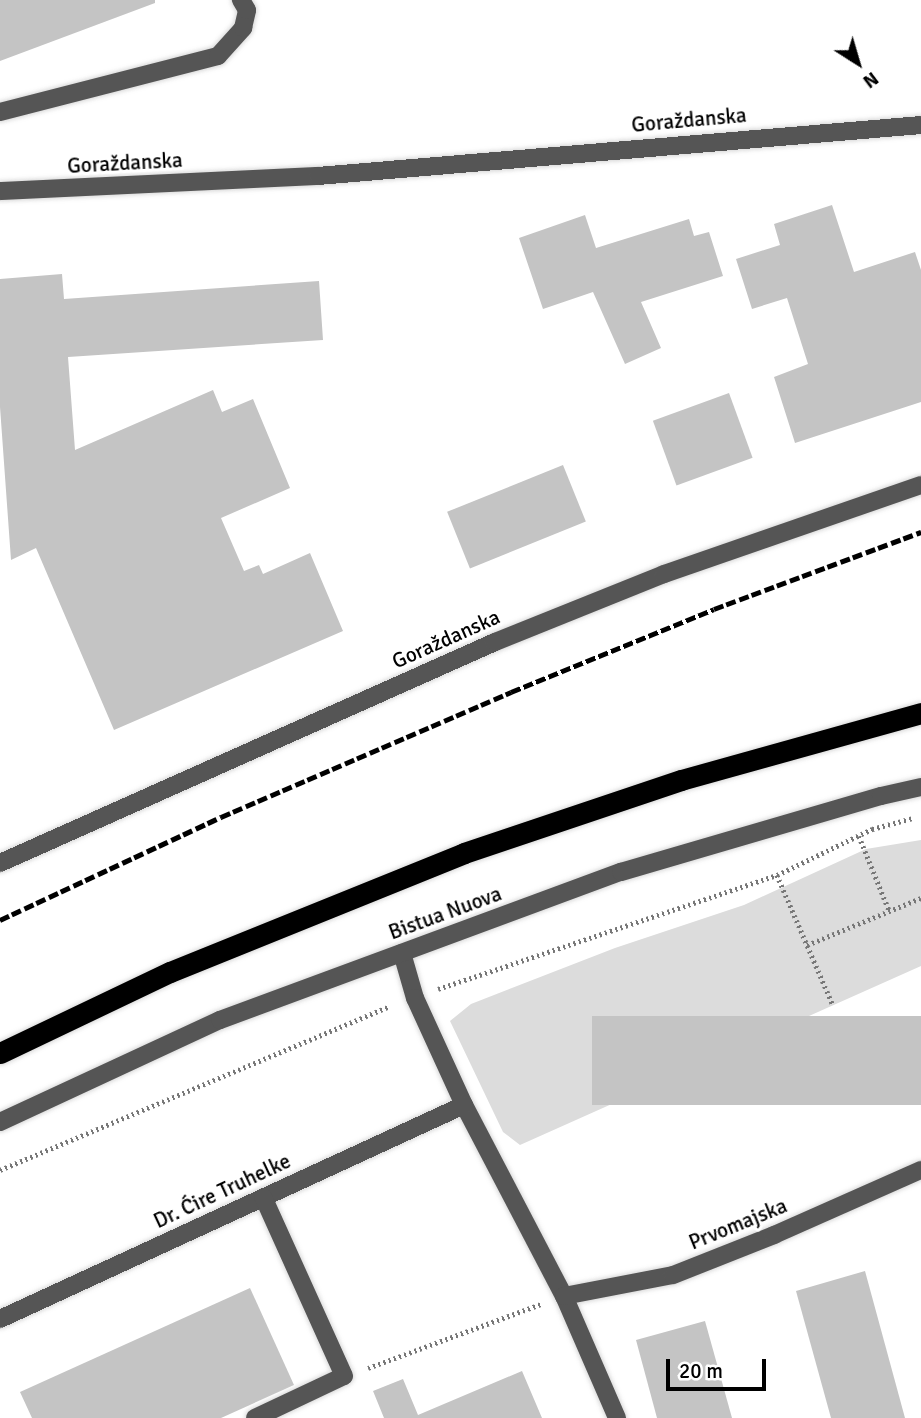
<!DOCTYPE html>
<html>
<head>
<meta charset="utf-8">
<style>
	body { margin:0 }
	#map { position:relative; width:921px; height:1418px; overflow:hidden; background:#fff; font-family:Signika,sans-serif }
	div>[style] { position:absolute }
	.green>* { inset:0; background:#dcdcdc }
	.building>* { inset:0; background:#c4c4c4; transform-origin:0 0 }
	.path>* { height:4.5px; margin-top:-2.25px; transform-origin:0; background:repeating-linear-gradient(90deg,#777 0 2px,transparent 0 5.5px) }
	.roads { filter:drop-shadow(0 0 2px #dbdbdb) drop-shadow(0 0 2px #dbdbdb) }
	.minor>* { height:18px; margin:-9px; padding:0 9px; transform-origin:9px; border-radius:9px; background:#555 }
	.highway>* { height:21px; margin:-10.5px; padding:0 10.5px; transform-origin:10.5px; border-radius:10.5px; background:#000 }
	.rail>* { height:5px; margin-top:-2.5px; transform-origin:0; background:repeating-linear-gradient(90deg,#000 0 10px,transparent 0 13.5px) }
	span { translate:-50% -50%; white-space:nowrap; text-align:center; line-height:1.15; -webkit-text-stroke:6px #fff; paint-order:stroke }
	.street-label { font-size:21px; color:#000 }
	.north { position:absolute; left:823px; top:28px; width:70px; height:70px; -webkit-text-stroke:5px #fff; paint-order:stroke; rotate:143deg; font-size:19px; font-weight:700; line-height:28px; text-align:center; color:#000 }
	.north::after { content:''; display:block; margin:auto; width:24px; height:32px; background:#000; clip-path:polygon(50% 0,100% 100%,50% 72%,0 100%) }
	.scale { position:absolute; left:666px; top:1359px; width:100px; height:32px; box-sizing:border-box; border:4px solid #000; border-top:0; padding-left:9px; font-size:21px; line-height:24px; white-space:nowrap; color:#000; -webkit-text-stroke:5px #fff; paint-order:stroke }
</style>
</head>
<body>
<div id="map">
	<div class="green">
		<div style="clip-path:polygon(921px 840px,921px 966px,520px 1145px,503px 1132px,450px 1021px,471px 1004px,615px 948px,744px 905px,866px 849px)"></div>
	</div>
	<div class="building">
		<div style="clip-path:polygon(0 0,155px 0,155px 3px,0 61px)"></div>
		<div style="clip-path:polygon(832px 205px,854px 272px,915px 252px,921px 270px,921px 402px,795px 443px,774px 377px,808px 364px,787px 298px,752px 309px,736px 259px,780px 245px,774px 224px)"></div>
		<div style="clip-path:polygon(585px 215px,596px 248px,689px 219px,694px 236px,709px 232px,723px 276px,641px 302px,661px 348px,625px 364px,593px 292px,543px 309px,519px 238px)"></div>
		<div style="clip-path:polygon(62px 274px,64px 299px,319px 281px,323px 340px,68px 357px,75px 450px,213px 390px,222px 412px,253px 399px,290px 488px,221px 518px,244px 571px,259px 565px,263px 574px,310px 553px,343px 631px,114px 730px,36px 548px,11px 560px,0 407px,0 279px)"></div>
		<div style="left:729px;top:393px;width:69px;height:81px;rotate:70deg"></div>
		<div style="left:563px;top:465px;width:61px;height:125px;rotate:68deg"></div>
		<div style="left:921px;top:1016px;width:89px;height:329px;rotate:90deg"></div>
		<div style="clip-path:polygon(865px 1271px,905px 1418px,831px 1418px,796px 1291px)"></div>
		<div style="clip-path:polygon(250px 1288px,294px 1385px,221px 1418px,32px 1418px,20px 1392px)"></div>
		<div style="clip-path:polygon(705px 1321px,732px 1418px,657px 1418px,636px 1340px)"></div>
		<div style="clip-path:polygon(522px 1371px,542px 1418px,384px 1418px,373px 1391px,403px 1379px,418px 1415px)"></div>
	</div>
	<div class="path">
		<div style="left:859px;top:836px;width:80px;rotate:67.9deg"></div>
		<div style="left:777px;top:875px;width:142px;rotate:66.7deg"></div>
		<div style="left:807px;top:945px;width:123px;rotate:-22.4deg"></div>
		<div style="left:438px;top:989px;width:358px;rotate:-18.6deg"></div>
		<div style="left:777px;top:875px;width:106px;rotate:-25.8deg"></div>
		<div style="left:872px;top:829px;width:42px;rotate:-15deg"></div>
		<div style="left:0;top:1170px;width:423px;rotate:-22.8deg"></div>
		<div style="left:368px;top:1368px;width:184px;rotate:-20.3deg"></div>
	</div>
	<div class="roads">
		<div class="minor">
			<div style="left:0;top:112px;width:225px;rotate:-14.4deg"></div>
			<div style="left:218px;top:56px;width:38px;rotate:-48deg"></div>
			<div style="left:243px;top:28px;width:18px;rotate:-77deg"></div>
			<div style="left:247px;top:10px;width:12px;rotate:-121deg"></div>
			<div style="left:0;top:191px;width:318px;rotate:-2.7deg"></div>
			<div style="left:318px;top:176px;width:605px;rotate:-4.83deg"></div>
			<div style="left:0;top:863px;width:542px;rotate:-24.06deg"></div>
			<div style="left:495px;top:642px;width:182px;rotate:-21.9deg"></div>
			<div style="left:664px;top:574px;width:272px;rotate:-19.1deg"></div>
			<div style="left:402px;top:953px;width:47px;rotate:73.9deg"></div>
			<div style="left:415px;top:998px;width:118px;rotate:65.4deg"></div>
			<div style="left:464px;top:1105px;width:216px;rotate:62.4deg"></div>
			<div style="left:564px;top:1296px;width:133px;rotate:66.5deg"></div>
			<div style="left:0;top:1122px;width:242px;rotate:-24.9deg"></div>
			<div style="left:220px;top:1020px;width:427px;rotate:-20.3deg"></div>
			<div style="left:621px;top:872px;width:271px;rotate:-16.3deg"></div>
			<div style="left:881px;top:796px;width:41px;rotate:-12.7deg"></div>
			<div style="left:564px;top:1296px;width:111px;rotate:-10.9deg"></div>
			<div style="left:673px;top:1275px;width:109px;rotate:-21.6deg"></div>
			<div style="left:774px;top:1235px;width:161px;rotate:-23.9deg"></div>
			<div style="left:0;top:1319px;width:511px;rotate:-24.76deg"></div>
			<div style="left:255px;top:1418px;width:98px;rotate:-25.3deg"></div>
			<div style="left:344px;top:1376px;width:196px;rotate:-114.3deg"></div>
		</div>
		<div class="highway">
			<div style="left:0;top:1053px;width:188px;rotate:-25.5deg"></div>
			<div style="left:170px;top:972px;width:317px;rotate:-22deg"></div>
			<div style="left:464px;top:853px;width:229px;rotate:-18.6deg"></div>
			<div style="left:681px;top:780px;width:249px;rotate:-15.6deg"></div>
		</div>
	</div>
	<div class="rail">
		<div style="left:0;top:920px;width:244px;rotate:-25deg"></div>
		<div style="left:221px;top:817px;width:316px;rotate:-23.3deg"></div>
		<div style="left:511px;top:692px;width:219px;rotate:-22.2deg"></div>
		<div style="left:714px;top:609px;width:221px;rotate:-20.4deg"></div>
	</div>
	<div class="street-label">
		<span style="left:689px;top:120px;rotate:-5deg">Goraždanska</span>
		<span style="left:125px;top:163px;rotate:-3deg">Goraždanska</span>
		<span style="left:446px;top:639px;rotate:-24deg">Goraždanska</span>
		<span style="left:445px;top:913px;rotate:-20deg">Bistua Nuova</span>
		<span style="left:222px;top:1191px;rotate:-25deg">Dr. Ćire Truhelke</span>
		<span style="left:738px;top:1224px;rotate:-22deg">Prvomajska</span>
	</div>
	<div class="north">N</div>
	<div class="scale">20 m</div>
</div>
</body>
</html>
